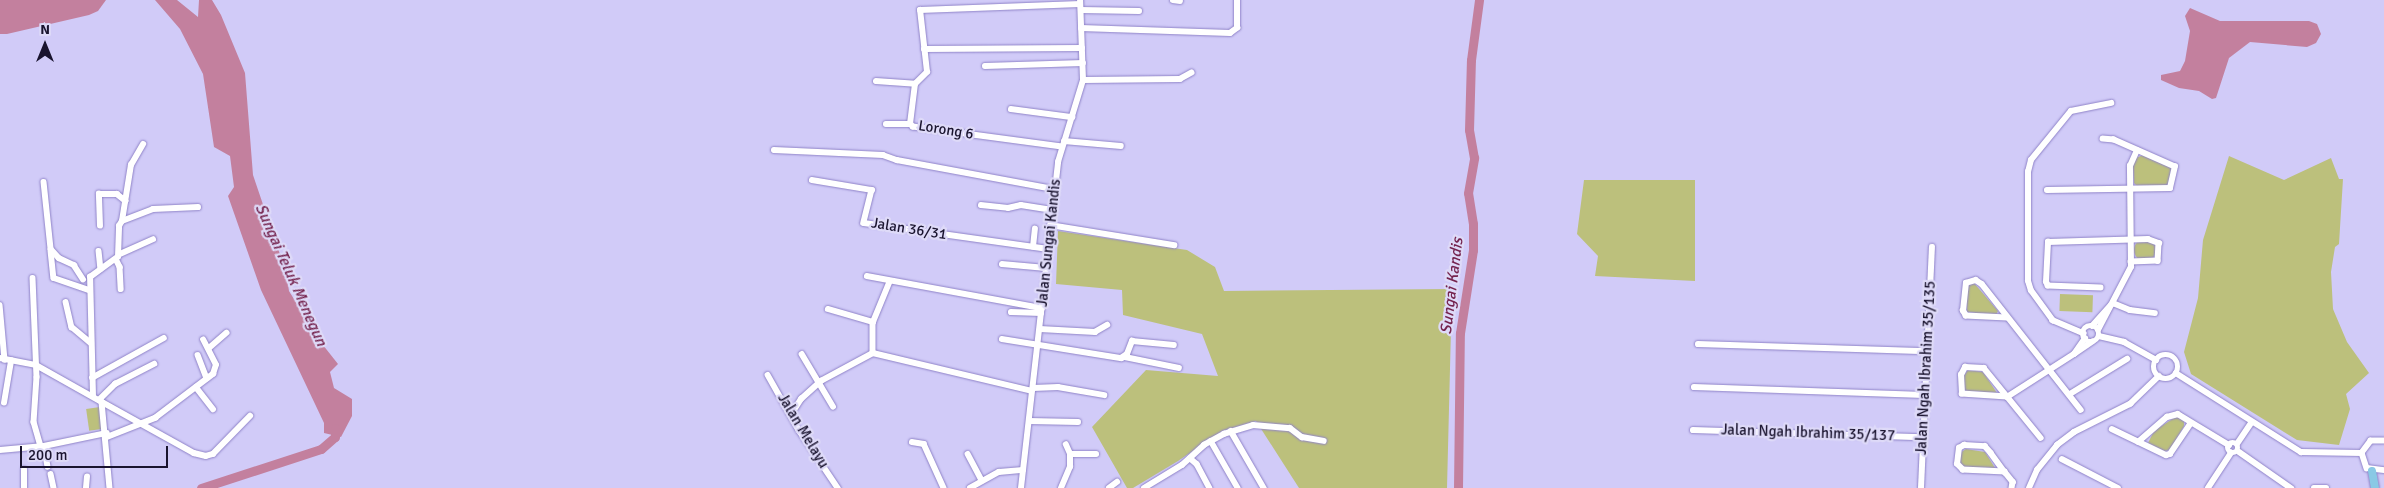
<!DOCTYPE html>
<html>
<head>
<meta charset="utf-8">
<style>
	body { margin:0 }
	#map { position:relative; width:2384px; height:488px; overflow:hidden; background:#d1cbf8; font-family:Signika,sans-serif }
	div>[style] { position:absolute }
	.green>* { inset:0; background:#bcc07c; transform-origin:0 0 }
	.round { border-radius:50% }
	.water>* { inset:0; background:#c3809e }
	.river>* { height:9px; margin:-4.5px; padding:0 4.5px; transform-origin:4.5px; border-radius:4.5px; background:#c3809e }
	.roads { filter:drop-shadow(0 0 1px #8f83c8) drop-shadow(0 0 1px #8f83c8) }
	.minor>* { height:5.5px; margin:-2.75px; padding:0 2.75px; transform-origin:2.75px; border-radius:2.75px; background:#fff }
	.minor>.ring { margin:-2.75px; padding:0; box-sizing:content-box; background:none; border:5.5px solid #fff; border-radius:50% }
	.major>* { height:8px; margin:-4px; padding:0 4px; transform-origin:4px; border-radius:4px; background:#8ac9e5 }
	span { translate:-50% -50%; white-space:nowrap; text-align:center; line-height:1.15; -webkit-text-stroke:4.5px #dedaf8; paint-order:stroke }
	.street-label { font-size:15px; color:#1a142f }
	.water-label { font-size:16px; color:#75244f; font-style:italic }
	.north { position:absolute; left:20px; top:20px; width:50px; height:50px; -webkit-text-stroke:4px #dedaf8; paint-order:stroke; rotate:0deg; font-size:14px; font-weight:700; line-height:20px; text-align:center; color:#1a142f }
	.north::after { content:''; display:block; margin:auto; width:18px; height:22px; background:#1a142f; clip-path:polygon(50% 0,100% 100%,50% 72%,0 100%) }
	.scale { position:absolute; left:20px; top:446px; width:148px; height:22px; box-sizing:border-box; border:2px solid #1a142f; border-top:0; padding-left:6px; font-size:15px; line-height:18px; white-space:nowrap; color:#1a142f; -webkit-text-stroke:4px #dedaf8; paint-order:stroke }
</style>
</head>
<body>
<div id="map">
	<div class="green">
		<div style="clip-path:polygon(2143px 155px,2171px 168px,2169px 185px,2137px 186px,2134px 183px,2133px 166px,2136px 158px)"></div>
		<div style="clip-path:polygon(2229px 156px,2284px 180px,2331px 158px,2339px 179px,2343px 179px,2339px 244px,2335px 247px,2331px 272px,2333px 309px,2347px 342px,2369px 373px,2346px 394px,2350px 409px,2339px 445px,2297px 440px,2191px 374px,2184px 352px,2198px 298px,2203px 240px)"></div>
		<div style="clip-path:polygon(1584px 180px,1695px 180px,1695px 281px,1595px 276px,1598px 256px,1577px 234px)"></div>
		<div style="clip-path:polygon(1058px 231px,1187px 250px,1215px 267px,1224px 291px,1452px 289px,1447px 488px,1299px 488px,1256px 421px,1222px 431px,1178px 461px,1133px 488px,1127px 488px,1092px 427px,1146px 370px,1218px 376px,1202px 334px,1123px 315px,1122px 290px,1056px 284px)"></div>
		<div class="round" style="left:2134px;top:239px;width:22px;height:22px"></div>
		<div style="clip-path:polygon(1974px 283px,1998px 311px,1996px 315px,1967px 312px,1967px 286px)"></div>
		<div style="left:2060px;top:294px;width:33px;height:17px;rotate:2deg"></div>
		<div style="clip-path:polygon(1968px 370px,1983px 372px,1997px 393px,1965px 391px,1963px 377px)"></div>
		<div style="left:100px;top:407px;width:22px;height:14px;rotate:82deg"></div>
		<div style="clip-path:polygon(2177px 416px,2184px 421px,2184px 426px,2170px 450px,2164px 451px,2148px 443px,2154px 431px)"></div>
		<div style="clip-path:polygon(1966px 449px,1985px 452px,1995px 468px,1965px 468px,1960px 464px,1960px 453px)"></div>
	</div>
	<div class="water">
		<div style="clip-path:polygon(0 0,106px 0,98px 11px,89px 15px,7px 34px,0 34px)"></div>
		<div style="clip-path:polygon(155px 0,177px 0,198px 17px,199px 0,212px 0,221px 15px,245px 73px,253px 175px,286px 272px,289px 291px,319px 340px,338px 364px,330px 372px,334px 388px,352px 399px,352px 416px,341px 437px,324px 433px,324px 423px,261px 290px,228px 196px,234px 187px,230px 156px,214px 147px,203px 74px,180px 29px)"></div>
		<div style="clip-path:polygon(2190px 8px,2220px 21px,2309px 21px,2317px 24px,2321px 34px,2316px 43px,2307px 47px,2250px 42px,2229px 58px,2216px 98px,2212px 99px,2199px 91px,2179px 88px,2161px 80px,2161px 75px,2180px 71px,2185px 61px,2190px 31px,2185px 16px)"></div>
	</div>
	<div class="river">
		<div style="left:201px;top:488px;width:126px;rotate:-18deg"></div>
		<div style="left:321px;top:449px;width:18px;rotate:-41deg"></div>
		<div style="left:335px;top:437px;width:9px;rotate:-90deg"></div>
		<div style="left:1458px;top:488px;width:155px;rotate:-89.3deg"></div>
		<div style="left:1460px;top:333px;width:84px;rotate:-81.1deg"></div>
		<div style="left:1473px;top:250px;width:26px;rotate:-90deg"></div>
		<div style="left:1473px;top:224px;width:31px;rotate:-99deg"></div>
		<div style="left:1468px;top:193px;width:36px;rotate:-80deg"></div>
		<div style="left:1474px;top:158px;width:28px;rotate:-100deg"></div>
		<div style="left:1469px;top:130px;width:70px;rotate:-88.4deg"></div>
		<div style="left:1471px;top:60px;width:61px;rotate:-82.4deg"></div>
	</div>
	<div class="roads">
		<div class="minor">
			<div style="left:1173px;top:0;width:7px;rotate:8deg"></div>
			<div style="left:1081px;top:10px;width:58px;rotate:1deg"></div>
			<div style="left:1081px;top:28px;width:149px;rotate:1.9deg"></div>
			<div style="left:1230px;top:33px;width:9px;rotate:-36deg"></div>
			<div style="left:1237px;top:28px;width:28px;rotate:-90deg"></div>
			<div style="left:924px;top:49px;width:158px;rotate:-0.4deg"></div>
			<div style="left:985px;top:66px;width:98px;rotate:-1.8deg"></div>
			<div style="left:1083px;top:80px;width:97px;rotate:-0.6deg"></div>
			<div style="left:1180px;top:79px;width:13px;rotate:-29deg"></div>
			<div style="left:876px;top:81px;width:39px;rotate:4deg"></div>
			<div style="left:1011px;top:109px;width:62px;rotate:7.5deg"></div>
			<div style="left:886px;top:124px;width:24px"></div>
			<div style="left:1064px;top:141px;width:57px;rotate:5deg"></div>
			<div style="left:1062px;top:147px;width:150px;rotate:-172.4deg"></div>
			<div style="left:913px;top:127px;width:4px;rotate:-135deg"></div>
			<div style="left:910px;top:124px;width:40px;rotate:-82.9deg"></div>
			<div style="left:915px;top:84px;width:17px;rotate:-45deg"></div>
			<div style="left:927px;top:72px;width:62px;rotate:-96.4deg"></div>
			<div style="left:920px;top:10px;width:160px;rotate:-2.1deg"></div>
			<div style="left:774px;top:150px;width:109px;rotate:2.6deg"></div>
			<div style="left:883px;top:155px;width:15px;rotate:20deg"></div>
			<div style="left:897px;top:160px;width:160px;rotate:10.5deg"></div>
			<div style="left:812px;top:180px;width:61px;rotate:9.5deg"></div>
			<div style="left:872px;top:190px;width:34px;rotate:104deg"></div>
			<div style="left:864px;top:223px;width:186px;rotate:8deg"></div>
			<div style="left:44px;top:182px;width:67px;rotate:84deg"></div>
			<div style="left:51px;top:249px;width:12px;rotate:48deg"></div>
			<div style="left:59px;top:258px;width:17px;rotate:25deg"></div>
			<div style="left:74px;top:265px;width:17px;rotate:57deg"></div>
			<div style="left:2047px;top:190px;width:123px;rotate:-0.9deg"></div>
			<div style="left:2170px;top:188px;width:22px;rotate:-77deg"></div>
			<div style="left:2175px;top:167px;width:67px;rotate:-156.1deg"></div>
			<div style="left:2114px;top:140px;width:11px;rotate:-175deg"></div>
			<div style="left:981px;top:205px;width:27px;rotate:6deg"></div>
			<div style="left:1008px;top:208px;width:13px;rotate:-13deg"></div>
			<div style="left:1021px;top:205px;width:30px;rotate:9deg"></div>
			<div style="left:122px;top:221px;width:57px;rotate:-80.9deg"></div>
			<div style="left:131px;top:165px;width:24px;rotate:-60deg"></div>
			<div style="left:1050px;top:225px;width:126px;rotate:9.2deg"></div>
			<div style="left:100px;top:226px;width:32px;rotate:-92deg"></div>
			<div style="left:99px;top:194px;width:18px"></div>
			<div style="left:117px;top:194px;width:11px;rotate:38deg"></div>
			<div style="left:1033px;top:247px;width:18px;rotate:-84deg"></div>
			<div style="left:51px;top:251px;width:27px;rotate:84deg"></div>
			<div style="left:54px;top:278px;width:37px;rotate:19deg"></div>
			<div style="left:99px;top:251px;width:18px;rotate:84deg"></div>
			<div style="left:120px;top:254px;width:36px;rotate:-24deg"></div>
			<div style="left:116px;top:259px;width:9px;rotate:63deg"></div>
			<div style="left:120px;top:267px;width:22px;rotate:87deg"></div>
			<div style="left:1002px;top:264px;width:44px;rotate:5.2deg"></div>
			<div style="left:867px;top:276px;width:178px;rotate:10.4deg"></div>
			<div style="left:33px;top:278px;width:99px;rotate:87.7deg"></div>
			<div style="left:37px;top:377px;width:45px;rotate:93.8deg"></div>
			<div style="left:34px;top:422px;width:25px;rotate:74deg"></div>
			<div style="left:2101px;top:288px;width:53px;rotate:-177.8deg"></div>
			<div style="left:2048px;top:286px;width:4px;rotate:-117deg"></div>
			<div style="left:2046px;top:282px;width:40px;rotate:-87.1deg"></div>
			<div style="left:2048px;top:242px;width:100px;rotate:-1.7deg"></div>
			<div style="left:2148px;top:239px;width:12px;rotate:20deg"></div>
			<div style="left:2159px;top:243px;width:18px;rotate:93deg"></div>
			<div style="left:2158px;top:261px;width:27px;rotate:178deg"></div>
			<div style="left:66px;top:302px;width:26px;rotate:77deg"></div>
			<div style="left:72px;top:327px;width:25px;rotate:40deg"></div>
			<div style="left:2113px;top:303px;width:18px;rotate:22deg"></div>
			<div style="left:2130px;top:310px;width:25px;rotate:7deg"></div>
			<div style="left:0;top:305px;width:55px;rotate:84.8deg"></div>
			<div style="left:828px;top:309px;width:47px;rotate:16.1deg"></div>
			<div style="left:873px;top:322px;width:31px;rotate:90deg"></div>
			<div style="left:873px;top:353px;width:163px;rotate:13.4deg"></div>
			<div style="left:1011px;top:312px;width:30px;rotate:2deg"></div>
			<div style="left:2007px;top:318px;width:41px;rotate:-177.2deg"></div>
			<div style="left:1966px;top:316px;width:6px;rotate:-121deg"></div>
			<div style="left:1963px;top:311px;width:28px;rotate:-84deg"></div>
			<div style="left:1966px;top:283px;width:10px;rotate:-17deg"></div>
			<div style="left:1976px;top:280px;width:7px;rotate:34deg"></div>
			<div style="left:1982px;top:284px;width:160px;rotate:51.8deg"></div>
			<div style="left:873px;top:322px;width:42px;rotate:-67.7deg"></div>
			<div style="left:2092px;top:326px;width:28px;rotate:-48deg"></div>
			<div class="ring" style="left:2083px;top:326px;width:10.5px;height:10.5px"></div>
			<div style="left:1040px;top:329px;width:55px;rotate:3.1deg"></div>
			<div style="left:1095px;top:332px;width:14px;rotate:-30deg"></div>
			<div style="left:2098px;top:330px;width:71px;rotate:-62.4deg"></div>
			<div style="left:2131px;top:267px;width:101px;rotate:-90.6deg"></div>
			<div style="left:2130px;top:166px;width:17px;rotate:-66deg"></div>
			<div style="left:2084px;top:334px;width:34px;rotate:-157deg"></div>
			<div style="left:2053px;top:321px;width:37px;rotate:-126deg"></div>
			<div style="left:2031px;top:291px;width:10px;rotate:-107deg"></div>
			<div style="left:2028px;top:281px;width:109px;rotate:-90deg"></div>
			<div style="left:2028px;top:172px;width:12px;rotate:-76deg"></div>
			<div style="left:2031px;top:160px;width:63px;rotate:-50.8deg"></div>
			<div style="left:2071px;top:111px;width:41px;rotate:-11.3deg"></div>
			<div style="left:2099px;top:336px;width:26px;rotate:13deg"></div>
			<div style="left:2124px;top:342px;width:37px;rotate:29deg"></div>
			<div style="left:1002px;top:339px;width:121px;rotate:9.1deg"></div>
			<div style="left:1121px;top:358px;width:7px;rotate:-34deg"></div>
			<div style="left:1127px;top:354px;width:14px;rotate:-69deg"></div>
			<div style="left:1132px;top:341px;width:42px;rotate:5.4deg"></div>
			<div style="left:1698px;top:344px;width:229px;rotate:1.8deg"></div>
			<div style="left:209px;top:348px;width:23px;rotate:-41deg"></div>
			<div style="left:802px;top:354px;width:61px;rotate:59.2deg"></div>
			<div style="left:2074px;top:354px;width:22px;rotate:-34deg"></div>
			<div style="left:198px;top:355px;width:25px;rotate:69deg"></div>
			<div class="ring" style="left:2154px;top:355px;width:18.5px;height:18.5px"></div>
			<div style="left:1125px;top:357px;width:55px;rotate:11.5deg"></div>
			<div style="left:0;top:358px;width:37px;rotate:11deg"></div>
			<div style="left:36px;top:365px;width:76px;rotate:29.3deg"></div>
			<div style="left:102px;top:402px;width:86px;rotate:84.7deg"></div>
			<div style="left:2176px;top:373px;width:148px;rotate:32.3deg"></div>
			<div style="left:2301px;top:452px;width:61px;rotate:0.9deg"></div>
			<div style="left:768px;top:375px;width:63px;rotate:60.6deg"></div>
			<div style="left:799px;top:430px;width:70px;rotate:56.1deg"></div>
			<div style="left:92px;top:378px;width:82px;rotate:-29.1deg"></div>
			<div style="left:196px;top:387px;width:28px;rotate:52deg"></div>
			<div style="left:1694px;top:387px;width:230px;rotate:2deg"></div>
			<div style="left:1033px;top:388px;width:25px;rotate:-2deg"></div>
			<div style="left:1058px;top:387px;width:47px;rotate:9.9deg"></div>
			<div style="left:2070px;top:394px;width:67px;rotate:-31.6deg"></div>
			<div style="left:93px;top:396px;width:119px;rotate:-91.4deg"></div>
			<div style="left:90px;top:277px;width:34px;rotate:-36deg"></div>
			<div style="left:118px;top:257px;width:31px;rotate:-88deg"></div>
			<div style="left:119px;top:226px;width:6px;rotate:-59deg"></div>
			<div style="left:122px;top:221px;width:33px;rotate:-21deg"></div>
			<div style="left:153px;top:209px;width:45px;rotate:-2.5deg"></div>
			<div style="left:2007px;top:397px;width:45px;rotate:-176.2deg"></div>
			<div style="left:1962px;top:394px;width:19px;rotate:-93deg"></div>
			<div style="left:1961px;top:375px;width:9px;rotate:-63deg"></div>
			<div style="left:1965px;top:367px;width:19px;rotate:3deg"></div>
			<div style="left:1984px;top:368px;width:90px;rotate:50.8deg"></div>
			<div style="left:2007px;top:397px;width:80px;rotate:-32.7deg"></div>
			<div style="left:2074px;top:354px;width:19px;rotate:-55deg"></div>
			<div style="left:99px;top:400px;width:23px;rotate:-45deg"></div>
			<div style="left:115px;top:384px;width:44px;rotate:-27.1deg"></div>
			<div style="left:102px;top:402px;width:105px;rotate:29deg"></div>
			<div style="left:194px;top:453px;width:12px;rotate:14deg"></div>
			<div style="left:206px;top:456px;width:7px;rotate:-16deg"></div>
			<div style="left:213px;top:454px;width:53px;rotate:-45.8deg"></div>
			<div style="left:4px;top:403px;width:43px;rotate:-80.5deg"></div>
			<div style="left:792px;top:413px;width:17px;rotate:-57deg"></div>
			<div style="left:801px;top:399px;width:27px;rotate:-42deg"></div>
			<div style="left:821px;top:381px;width:59px;rotate:-28.3deg"></div>
			<div style="left:1029px;top:421px;width:49px;rotate:1.2deg"></div>
			<div style="left:2112px;top:429px;width:60px;rotate:25.7deg"></div>
			<div style="left:2166px;top:455px;width:4px;rotate:-14deg"></div>
			<div style="left:2170px;top:454px;width:37px;rotate:-56deg"></div>
			<div style="left:1693px;top:430px;width:229px;rotate:1.8deg"></div>
			<div style="left:1231px;top:431px;width:66px;rotate:59.9deg"></div>
			<div style="left:107px;top:437px;width:52px;rotate:-21.6deg"></div>
			<div style="left:155px;top:418px;width:73px;rotate:-37.2deg"></div>
			<div style="left:213px;top:374px;width:9px;rotate:-72deg"></div>
			<div style="left:216px;top:365px;width:28px;rotate:-117deg"></div>
			<div style="left:1211px;top:441px;width:54px;rotate:60.1deg"></div>
			<div style="left:2384px;top:441px;width:13px;rotate:180deg"></div>
			<div style="left:2371px;top:441px;width:15px;rotate:127deg"></div>
			<div style="left:2362px;top:453px;width:16px;rotate:72deg"></div>
			<div style="left:2367px;top:468px;width:17px;rotate:7deg"></div>
			<div style="left:912px;top:442px;width:12px;rotate:9deg"></div>
			<div style="left:924px;top:444px;width:48px;rotate:65.6deg"></div>
			<div style="left:2138px;top:442px;width:38px;rotate:-41deg"></div>
			<div style="left:2167px;top:417px;width:11px;rotate:-15deg"></div>
			<div style="left:2178px;top:414px;width:60px;rotate:31.3deg"></div>
			<div class="ring" style="left:2227.5px;top:442.5px;width:5.5px;height:5.5px"></div>
			<div style="left:2237px;top:444px;width:25px;rotate:-56deg"></div>
			<div style="left:44px;top:446px;width:64px;rotate:-11.7deg"></div>
			<div style="left:0;top:450px;width:44px;rotate:-5.2deg"></div>
			<div style="left:44px;top:446px;width:21px;rotate:79deg"></div>
			<div style="left:2238px;top:451px;width:65px;rotate:34.9deg"></div>
			<div style="left:968px;top:454px;width:30px;rotate:62deg"></div>
			<div style="left:1070px;top:454px;width:26px"></div>
			<div style="left:1190px;top:458px;width:9px;rotate:41deg"></div>
			<div style="left:1197px;top:464px;width:27px;rotate:62deg"></div>
			<div style="left:2062px;top:459px;width:63px;rotate:27.4deg"></div>
			<div style="left:2005px;top:472px;width:42px;rotate:-177.3deg"></div>
			<div style="left:1963px;top:470px;width:8px;rotate:-135deg"></div>
			<div style="left:1957px;top:464px;width:16px;rotate:-83deg"></div>
			<div style="left:1959px;top:448px;width:6px;rotate:-31deg"></div>
			<div style="left:1964px;top:445px;width:21px;rotate:3deg"></div>
			<div style="left:1985px;top:446px;width:9px;rotate:49deg"></div>
			<div style="left:1991px;top:453px;width:24px;rotate:54deg"></div>
			<div style="left:2005px;top:472px;width:13px;rotate:51deg"></div>
			<div style="left:2013px;top:482px;width:6px;rotate:99deg"></div>
			<div style="left:51px;top:474px;width:14px;rotate:78deg"></div>
			<div style="left:24px;top:488px;width:18px;rotate:-90deg"></div>
			<div style="left:86px;top:488px;width:11px;rotate:-85deg"></div>
			<div style="left:970px;top:488px;width:33px;rotate:-29deg"></div>
			<div style="left:999px;top:472px;width:24px;rotate:-5deg"></div>
			<div style="left:1021px;top:488px;width:328px;rotate:-83.5deg"></div>
			<div style="left:1058px;top:162px;width:86px;rotate:-73deg"></div>
			<div style="left:1083px;top:80px;width:80px;rotate:-92.1deg"></div>
			<div style="left:1061px;top:488px;width:23px;rotate:-67deg"></div>
			<div style="left:1070px;top:467px;width:13px;rotate:-90deg"></div>
			<div style="left:1070px;top:454px;width:10px;rotate:-114deg"></div>
			<div style="left:1109px;top:488px;width:10px;rotate:-37deg"></div>
			<div style="left:1144px;top:488px;width:44px;rotate:-31.2deg"></div>
			<div style="left:1182px;top:465px;width:30px;rotate:-42deg"></div>
			<div style="left:1204px;top:445px;width:23px;rotate:-29deg"></div>
			<div style="left:1224px;top:434px;width:30px;rotate:-17deg"></div>
			<div style="left:1253px;top:425px;width:37px;rotate:5deg"></div>
			<div style="left:1290px;top:428px;width:15px;rotate:37deg"></div>
			<div style="left:1302px;top:437px;width:22px;rotate:10deg"></div>
			<div style="left:1921px;top:488px;width:241px;rotate:-87.4deg"></div>
			<div style="left:2029px;top:488px;width:20px;rotate:-66deg"></div>
			<div style="left:2037px;top:470px;width:32px;rotate:-51deg"></div>
			<div style="left:2057px;top:445px;width:21px;rotate:-37deg"></div>
			<div style="left:2074px;top:432px;width:63px;rotate:-26.6deg"></div>
			<div style="left:2130px;top:404px;width:40px;rotate:-44deg"></div>
			<div style="left:2208px;top:488px;width:42px;rotate:-56.7deg"></div>
			<div style="left:2314px;top:488px;width:12px"></div>
		</div>
		<div class="major">
			<div style="left:2372px;top:471px;width:17px;rotate:80deg"></div>
		</div>
	</div>
	<div class="street-label">
		<span style="left:946px;top:130px;rotate:9deg">Lorong 6</span>
		<span style="left:909px;top:229px;rotate:9deg">Jalan 36/31</span>
		<span style="left:1049px;top:243px;rotate:-84deg">Jalan Sungai Kandis</span>
		<span style="left:1926px;top:368px;rotate:-87deg">Jalan Ngah Ibrahim 35/135</span>
		<span style="left:803px;top:431px;rotate:59deg">Jalan Melayu</span>
		<span style="left:1808px;top:433px;rotate:2deg">Jalan Ngah Ibrahim 35/137</span>
	</div>
	<div class="water-label">
		<span style="left:291px;top:275px;rotate:66deg">Sungai Teluk Menegun</span>
		<span style="left:1452px;top:286px;rotate:-83deg">Sungai Kandis</span>
	</div>
	<div class="north">N</div>
	<div class="scale">200 m</div>
</div>
</body>
</html>
